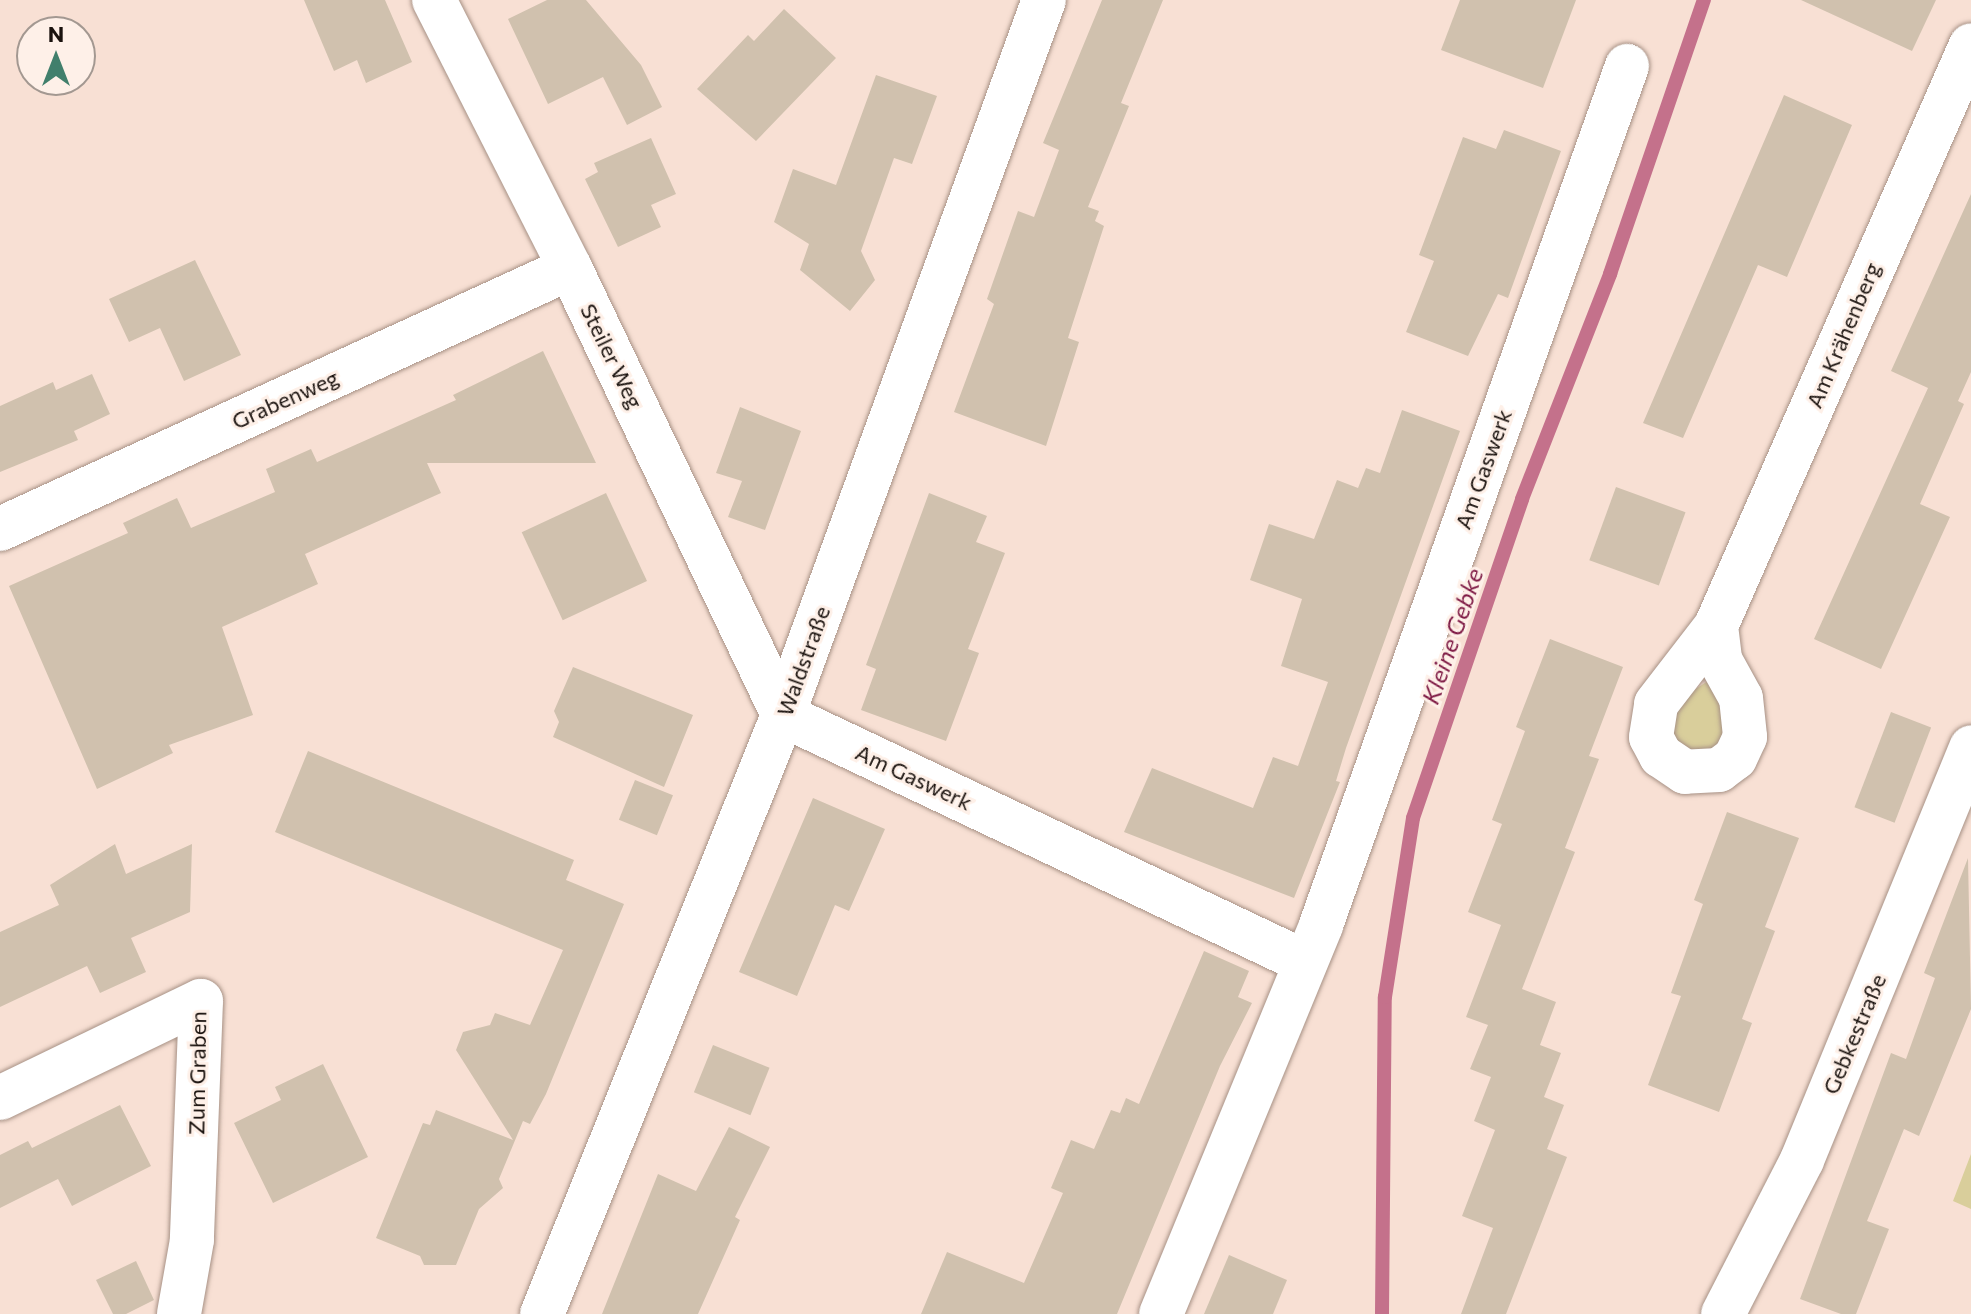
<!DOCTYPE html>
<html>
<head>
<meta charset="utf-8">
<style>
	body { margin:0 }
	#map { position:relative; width:1971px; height:1314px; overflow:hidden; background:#f8e0d4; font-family:Commissioner,sans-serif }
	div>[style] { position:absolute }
	.green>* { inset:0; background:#d9ce9b }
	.stream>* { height:14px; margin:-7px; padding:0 7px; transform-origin:7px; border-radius:7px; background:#c4718b }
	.building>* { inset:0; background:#d0c1ae; transform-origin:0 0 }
	.roads { filter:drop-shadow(0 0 2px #a79185) drop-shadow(0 0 2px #a79185) }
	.minor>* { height:44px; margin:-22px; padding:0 22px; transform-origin:22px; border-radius:22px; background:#fff }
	span { translate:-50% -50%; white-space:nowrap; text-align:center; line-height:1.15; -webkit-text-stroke:6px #fef0e8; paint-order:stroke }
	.street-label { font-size:22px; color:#1b130f }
	.water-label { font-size:24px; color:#7d1843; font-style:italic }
	.north { position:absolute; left:16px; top:16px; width:80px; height:80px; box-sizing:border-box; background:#fef0e8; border:2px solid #a39891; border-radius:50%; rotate:0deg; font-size:22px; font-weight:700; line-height:32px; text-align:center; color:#1b130f }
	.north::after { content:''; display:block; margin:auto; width:28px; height:36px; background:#417f6c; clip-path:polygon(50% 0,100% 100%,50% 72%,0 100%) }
</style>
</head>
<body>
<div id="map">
	<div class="green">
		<div style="clip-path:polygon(1708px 681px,1733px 714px,1719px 748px,1702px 753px,1684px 750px,1674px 736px,1671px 717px,1680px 699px)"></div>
		<div style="clip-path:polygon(1971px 1154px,1971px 1209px,1953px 1201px)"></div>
	</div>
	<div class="stream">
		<div style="left:1382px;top:1314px;width:317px;rotate:-89.5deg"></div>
		<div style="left:1385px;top:997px;width:181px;rotate:-81.1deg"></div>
		<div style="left:1413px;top:818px;width:337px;rotate:-71.1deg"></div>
		<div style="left:1522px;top:499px;width:242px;rotate:-68.6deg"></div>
		<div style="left:1610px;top:274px;width:290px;rotate:-71.1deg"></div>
	</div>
	<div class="building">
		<div style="clip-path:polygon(304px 0,385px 0,412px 62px,366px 83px,357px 60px,334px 71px)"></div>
		<div style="clip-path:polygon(547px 0,586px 0,641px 65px,662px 107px,627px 125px,603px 77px,548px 104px,508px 19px)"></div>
		<div style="clip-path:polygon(1102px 0,1163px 0,1121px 103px,1129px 106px,1088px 207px,1099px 211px,1095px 221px,1104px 226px,1068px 338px,1079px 342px,1046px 446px,954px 412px,994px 304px,987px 299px,1018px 211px,1034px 217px,1059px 150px,1043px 143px)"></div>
		<div style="clip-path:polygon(1460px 0,1576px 0,1543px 88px,1441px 50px)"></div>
		<div style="clip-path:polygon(1801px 0,1936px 0,1912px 51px)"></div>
		<div style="clip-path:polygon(784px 9px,836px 58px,756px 141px,697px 89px,748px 35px,754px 41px)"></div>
		<div style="clip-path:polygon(876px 75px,937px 96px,912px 164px,894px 158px,861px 251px,875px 280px,850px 311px,800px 270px,809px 244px,774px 222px,793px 169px,836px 185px)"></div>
		<div style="clip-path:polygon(1784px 95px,1852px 125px,1787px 277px,1758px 265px,1683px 438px,1643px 423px)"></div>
		<div style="clip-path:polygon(1504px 130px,1561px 151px,1508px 298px,1498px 294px,1468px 356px,1406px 332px,1434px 261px,1419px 255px,1463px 137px,1496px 149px)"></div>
		<div style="clip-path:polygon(651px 138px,676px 194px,651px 205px,661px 227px,618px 247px,585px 179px,598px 172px,594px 163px)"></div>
		<div style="clip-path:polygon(1971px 194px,1971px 372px,1958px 401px,1964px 404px,1920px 504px,1950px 517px,1881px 669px,1814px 639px,1928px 388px,1891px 371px)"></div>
		<div style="clip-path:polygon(195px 260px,241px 355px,184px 381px,160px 328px,129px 342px,109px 299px)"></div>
		<div style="clip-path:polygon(543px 351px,596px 463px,427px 463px,441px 493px,305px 554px,318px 584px,222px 627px,253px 715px,169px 745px,173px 753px,97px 789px,9px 586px,128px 533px,123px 523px,177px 498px,191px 528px,275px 492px,266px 469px,311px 449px,317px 462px,456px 400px,453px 395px)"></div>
		<div style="clip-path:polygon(92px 374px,110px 414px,74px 431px,78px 440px,0 472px,0 406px,53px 382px,56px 390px)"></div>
		<div style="clip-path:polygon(740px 407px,801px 431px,765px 530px,728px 517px,742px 481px,716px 473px)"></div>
		<div style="clip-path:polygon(1402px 410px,1460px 431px,1346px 748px,1336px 781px,1340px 782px,1294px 898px,1124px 832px,1152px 768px,1253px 808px,1273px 757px,1298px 766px,1328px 682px,1281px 666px,1302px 599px,1250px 580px,1269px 524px,1314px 539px,1337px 480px,1358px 488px,1366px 468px,1380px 473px)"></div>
		<div style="left:1616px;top:487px;width:74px;height:78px;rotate:20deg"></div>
		<div style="left:606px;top:493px;width:97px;height:93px;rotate:65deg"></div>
		<div style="clip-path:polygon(929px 493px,987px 516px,976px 542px,1005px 553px,968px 649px,979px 653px,946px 741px,861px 710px,876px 669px,866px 665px)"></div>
		<div style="clip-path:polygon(1550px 639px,1623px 667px,1589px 756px,1599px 759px,1565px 848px,1575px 852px,1522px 989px,1556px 1002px,1540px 1045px,1561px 1053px,1544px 1097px,1564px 1105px,1547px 1149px,1567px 1157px,1506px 1314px,1461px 1314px,1493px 1228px,1462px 1216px,1495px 1130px,1474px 1121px,1491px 1077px,1470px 1069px,1488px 1025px,1466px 1017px,1501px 925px,1468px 912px,1502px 824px,1492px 820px,1525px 731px,1516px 727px)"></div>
		<div style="clip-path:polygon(573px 667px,693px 715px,664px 787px,553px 737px,559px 722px,554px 711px)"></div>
		<div style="left:1891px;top:712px;width:43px;height:102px;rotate:21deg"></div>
		<div style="clip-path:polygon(308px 751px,574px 860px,566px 880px,624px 904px,546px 1094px,530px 1124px,523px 1121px,499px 1179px,503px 1188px,479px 1209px,456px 1265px,424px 1265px,420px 1256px,376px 1238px,423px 1123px,430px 1125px,436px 1110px,513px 1140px,456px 1050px,463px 1032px,490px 1025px,495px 1013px,530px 1025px,563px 950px,275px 832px)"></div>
		<div style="left:635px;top:780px;width:41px;height:43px;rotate:22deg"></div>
		<div style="clip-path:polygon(813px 798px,885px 829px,849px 911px,835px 905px,797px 996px,739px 972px)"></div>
		<div style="clip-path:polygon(1727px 812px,1799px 838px,1765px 927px,1775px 931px,1742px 1019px,1752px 1023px,1719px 1112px,1648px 1085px,1681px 996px,1671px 993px,1703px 904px,1694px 900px)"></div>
		<div style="clip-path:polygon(115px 844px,126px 874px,192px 844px,190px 912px,131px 938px,146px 972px,100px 993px,87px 966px,0 1007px,0 932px,59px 905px,50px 885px)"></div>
		<div style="clip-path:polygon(1968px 858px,1971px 1009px,1919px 1136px,1904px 1129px,1867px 1221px,1889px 1229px,1856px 1314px,1841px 1314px,1800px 1299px,1891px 1053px,1906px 1059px,1935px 978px,1924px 973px)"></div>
		<div style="clip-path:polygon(1204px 951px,1249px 971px,1238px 997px,1252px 1003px,1220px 1066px,1117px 1314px,921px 1314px,947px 1252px,1024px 1283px,1063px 1193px,1051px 1188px,1071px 1140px,1094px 1149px,1111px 1110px,1120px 1113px,1126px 1098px,1139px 1104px)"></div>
		<div style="left:713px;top:1045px;width:61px;height:51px;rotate:22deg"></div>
		<div style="clip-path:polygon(323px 1064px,368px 1157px,273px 1203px,234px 1123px,281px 1100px,275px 1087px)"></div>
		<div style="clip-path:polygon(120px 1105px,151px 1166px,72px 1206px,58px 1179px,0 1208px,0 1155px,28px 1141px,32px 1148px)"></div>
		<div style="clip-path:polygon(729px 1127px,770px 1147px,735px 1217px,740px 1220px,698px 1314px,602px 1314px,658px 1174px,696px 1191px)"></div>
		<div style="clip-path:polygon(1229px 1255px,1287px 1280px,1273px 1314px,1204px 1314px)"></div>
		<div style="clip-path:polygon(136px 1261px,154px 1300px,126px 1314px,113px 1314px,96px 1280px)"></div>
	</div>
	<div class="roads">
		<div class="minor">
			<div style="left:434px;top:0;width:301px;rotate:63.1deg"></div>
			<div style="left:570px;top:268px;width:495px;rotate:64.5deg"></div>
			<div style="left:783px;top:715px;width:577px;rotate:25.32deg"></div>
			<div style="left:0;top:529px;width:627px;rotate:-24.6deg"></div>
			<div style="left:1716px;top:626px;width:34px;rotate:83deg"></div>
			<div style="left:1720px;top:660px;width:43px;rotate:61.1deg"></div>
			<div style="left:1741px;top:698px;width:39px;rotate:84deg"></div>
			<div style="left:1745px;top:737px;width:23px;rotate:115deg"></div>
			<div style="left:1735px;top:758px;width:20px;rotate:143deg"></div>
			<div style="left:1719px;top:770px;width:34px;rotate:177deg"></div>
			<div style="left:1685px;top:772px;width:29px;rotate:-146deg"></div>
			<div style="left:1661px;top:756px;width:21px;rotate:-118deg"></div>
			<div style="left:1651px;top:737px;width:33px;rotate:-81deg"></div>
			<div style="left:1656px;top:704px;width:98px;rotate:-52.4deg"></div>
			<div style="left:1716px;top:626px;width:634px;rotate:-66.3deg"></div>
			<div style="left:0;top:1098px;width:223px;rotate:-25.8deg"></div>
			<div style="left:201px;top:1001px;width:239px;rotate:92.2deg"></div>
			<div style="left:192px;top:1240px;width:75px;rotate:100deg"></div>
			<div style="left:542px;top:1314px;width:646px;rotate:-68.08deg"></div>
			<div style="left:783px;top:715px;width:761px;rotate:-69.95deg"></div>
			<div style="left:1161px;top:1314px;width:421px;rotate:-67.6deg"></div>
			<div style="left:1321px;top:925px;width:912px;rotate:-70.39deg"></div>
			<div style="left:1723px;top:1314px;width:173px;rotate:-62.8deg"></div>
			<div style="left:1802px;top:1160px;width:446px;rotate:-67.7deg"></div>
		</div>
	</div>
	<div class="street-label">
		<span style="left:1843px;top:335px;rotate:-67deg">Am Krähenberg</span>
		<span style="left:612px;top:356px;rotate:64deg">Steiler Weg</span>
		<span style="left:285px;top:399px;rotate:-24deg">Grabenweg</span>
		<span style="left:1483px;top:469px;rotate:-70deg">Am Gaswerk</span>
		<span style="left:803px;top:661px;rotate:-70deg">Waldstraße</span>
		<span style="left:914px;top:777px;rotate:25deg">Am Gaswerk</span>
		<span style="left:1854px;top:1034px;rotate:-67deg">Gebkestraße</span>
		<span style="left:197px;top:1073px;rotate:-89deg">Zum Graben</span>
	</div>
	<div class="water-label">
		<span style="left:1452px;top:636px;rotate:-71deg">Kleine Gebke</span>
	</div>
	<div class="north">N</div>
</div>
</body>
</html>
